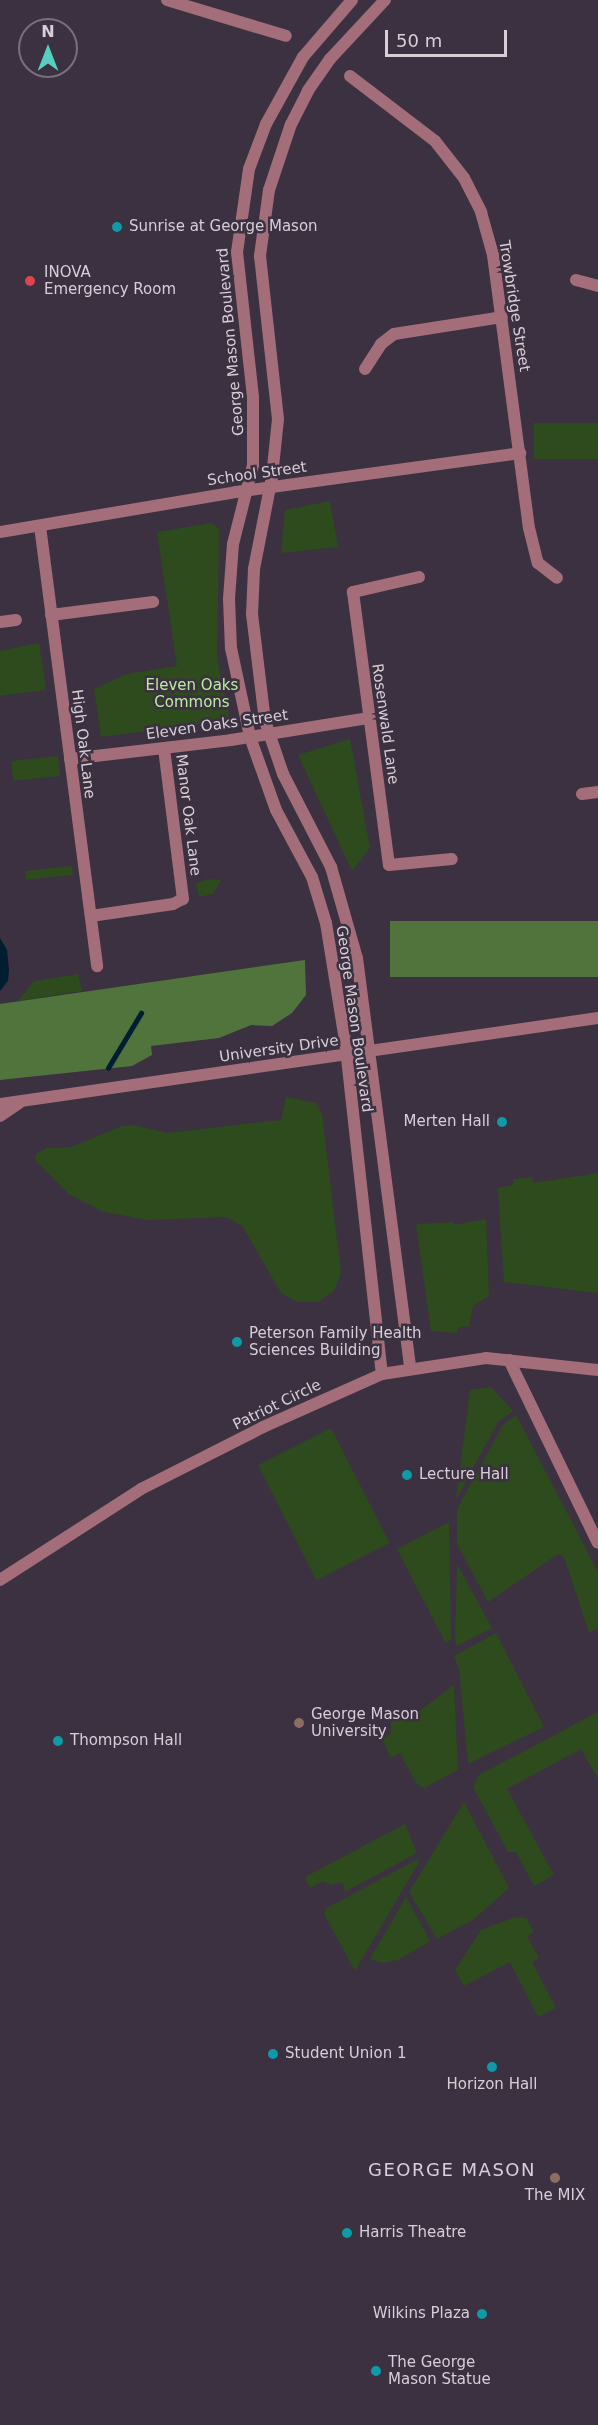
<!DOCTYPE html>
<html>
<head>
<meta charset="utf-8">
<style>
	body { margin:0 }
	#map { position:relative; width:598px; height:2425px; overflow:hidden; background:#3c3140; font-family:"DejaVu Sans",sans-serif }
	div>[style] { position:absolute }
	.green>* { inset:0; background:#2d4b1c; transform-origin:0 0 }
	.forest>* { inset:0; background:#50743c; transform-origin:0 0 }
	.water>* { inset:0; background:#001d32 }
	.stream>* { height:4.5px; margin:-2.25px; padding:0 2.25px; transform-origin:2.25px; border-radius:2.25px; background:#001d32 }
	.minor>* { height:12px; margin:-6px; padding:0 6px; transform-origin:6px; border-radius:6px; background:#a36e79 }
	.tertiary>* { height:12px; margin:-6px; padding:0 6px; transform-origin:6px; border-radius:6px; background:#a36e79 }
	.dots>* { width:16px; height:16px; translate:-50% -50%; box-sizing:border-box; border:3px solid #3c3140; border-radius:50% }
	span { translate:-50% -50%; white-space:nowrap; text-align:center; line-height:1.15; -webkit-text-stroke:5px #3c3140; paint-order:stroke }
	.poi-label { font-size:15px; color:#d6cfd8 }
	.left { translate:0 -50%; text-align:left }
	.right { translate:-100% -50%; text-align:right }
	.street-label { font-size:15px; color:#d6cfd8 }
	.park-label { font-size:15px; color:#b9ef9d }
	.quarter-label { font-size:18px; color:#dacde0; letter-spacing:1.5px }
	.north { position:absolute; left:18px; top:18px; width:60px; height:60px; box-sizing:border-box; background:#3c3140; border:2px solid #7a707d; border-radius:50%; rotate:0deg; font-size:16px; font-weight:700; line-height:24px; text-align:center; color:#d6cfd8 }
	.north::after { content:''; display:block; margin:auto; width:21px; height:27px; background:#57cec2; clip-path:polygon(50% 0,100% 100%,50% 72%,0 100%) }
	.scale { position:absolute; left:385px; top:30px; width:122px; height:27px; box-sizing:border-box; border:3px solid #d6cfd8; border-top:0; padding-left:8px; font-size:18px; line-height:21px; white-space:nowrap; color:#d6cfd8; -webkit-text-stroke:4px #3c3140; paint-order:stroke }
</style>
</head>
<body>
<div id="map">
	<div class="green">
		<div style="left:598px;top:423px;width:36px;height:64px;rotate:90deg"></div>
		<div style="clip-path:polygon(330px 501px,338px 547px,281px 553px,285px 510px)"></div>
		<div style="clip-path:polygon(212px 523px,219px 530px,217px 658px,230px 720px,101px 737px,94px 689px,127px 674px,177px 666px,157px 532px)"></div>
		<div style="clip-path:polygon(39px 643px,46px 690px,0 696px,0 651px)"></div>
		<div style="clip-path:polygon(350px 739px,370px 848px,352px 871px,298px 755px)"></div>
		<div style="left:58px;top:756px;width:20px;height:47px;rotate:84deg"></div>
		<div style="left:72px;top:866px;width:9px;height:47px;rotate:84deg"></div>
		<div style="clip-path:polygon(207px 879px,221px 880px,213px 894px,199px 897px,196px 884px)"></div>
		<div style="clip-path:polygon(78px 974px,82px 991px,18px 1001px,34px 981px)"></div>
		<div style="clip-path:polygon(286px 1097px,316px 1103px,322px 1114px,341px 1273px,334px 1291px,318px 1302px,297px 1302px,281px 1293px,243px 1227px,227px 1217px,148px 1220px,104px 1212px,70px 1195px,35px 1160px,36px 1154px,47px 1148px,72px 1147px,122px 1126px,134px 1125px,167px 1133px,281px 1120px)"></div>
		<div style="clip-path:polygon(598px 1173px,598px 1293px,504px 1282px,498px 1188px,513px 1185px,513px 1179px,532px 1177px,534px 1183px)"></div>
		<div style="clip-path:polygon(486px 1219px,489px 1296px,473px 1306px,469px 1326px,457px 1328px,457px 1333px,431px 1331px,416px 1224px,454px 1222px,454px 1225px)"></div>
		<div style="clip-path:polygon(491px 1387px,513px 1411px,498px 1422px,456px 1500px,470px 1390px)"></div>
		<div style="clip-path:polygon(516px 1415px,598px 1572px,598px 1628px,589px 1633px,564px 1557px,558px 1554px,488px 1602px,457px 1544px,457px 1509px,503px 1425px)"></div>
		<div style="left:331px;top:1428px;width:129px;height:82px;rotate:63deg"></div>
		<div style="clip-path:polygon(449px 1522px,451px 1640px,445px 1642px,397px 1549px)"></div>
		<div style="clip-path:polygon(457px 1564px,492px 1628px,457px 1646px,455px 1640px)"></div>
		<div style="clip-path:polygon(496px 1633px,544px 1727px,468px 1764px,459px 1669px,454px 1656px)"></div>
		<div style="clip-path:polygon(454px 1685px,458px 1770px,424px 1788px,416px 1783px,400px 1753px,391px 1758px,382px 1739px,391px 1734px,391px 1723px,397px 1716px,410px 1718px)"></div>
		<div style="clip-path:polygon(598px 1712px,598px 1779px,581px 1749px,507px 1789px,554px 1875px,534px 1886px,516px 1852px,508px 1852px,473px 1787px,479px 1775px)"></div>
		<div style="clip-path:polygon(464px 1802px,509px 1888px,474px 1919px,437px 1939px,409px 1892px)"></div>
		<div style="clip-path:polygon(405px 1824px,417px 1853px,345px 1892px,343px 1882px,331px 1885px,323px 1881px,310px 1888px,305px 1877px)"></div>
		<div style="clip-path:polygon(418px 1859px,419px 1862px,355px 1971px,324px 1914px,327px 1908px)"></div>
		<div style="clip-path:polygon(406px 1897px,430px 1941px,398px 1960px,382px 1963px,370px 1959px)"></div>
		<div style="clip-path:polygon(515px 1917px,526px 1918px,534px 1932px,527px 1936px,539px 1958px,532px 1962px,556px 2008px,538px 2017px,510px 1962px,464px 1986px,455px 1970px,481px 1930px)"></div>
	</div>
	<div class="forest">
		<div style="left:598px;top:921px;width:56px;height:208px;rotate:90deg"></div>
		<div style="clip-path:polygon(305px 960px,306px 995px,292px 1013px,272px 1026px,251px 1025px,219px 1038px,151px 1046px,152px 1055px,132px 1066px,0 1080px,0 1004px)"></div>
	</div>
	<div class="water">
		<div style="clip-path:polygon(0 938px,7px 950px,9px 970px,8px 981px,0 991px)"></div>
	</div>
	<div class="stream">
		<div style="left:108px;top:1068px;width:64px;rotate:-59deg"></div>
	</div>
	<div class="minor">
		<div style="left:167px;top:0;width:124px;rotate:16.8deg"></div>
		<div style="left:350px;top:76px;width:107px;rotate:37.4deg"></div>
		<div style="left:435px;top:141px;width:47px;rotate:51.9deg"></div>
		<div style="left:464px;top:178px;width:38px;rotate:63deg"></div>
		<div style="left:481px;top:212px;width:45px;rotate:74.4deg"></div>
		<div style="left:493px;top:255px;width:275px;rotate:82.5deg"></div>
		<div style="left:529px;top:528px;width:36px;rotate:76deg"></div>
		<div style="left:538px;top:563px;width:24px;rotate:38deg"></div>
		<div style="left:576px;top:280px;width:23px;rotate:15deg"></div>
		<div style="left:365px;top:369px;width:30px;rotate:-57deg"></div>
		<div style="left:381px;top:344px;width:16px;rotate:-38deg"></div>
		<div style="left:394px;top:334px;width:109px;rotate:-8.9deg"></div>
		<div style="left:40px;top:526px;width:444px;rotate:82.6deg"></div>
		<div style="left:0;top:532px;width:239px;rotate:-9.6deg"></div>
		<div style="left:236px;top:492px;width:287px;rotate:-7.8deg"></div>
		<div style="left:419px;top:577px;width:68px;rotate:167.2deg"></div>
		<div style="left:353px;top:592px;width:275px;rotate:82.5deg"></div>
		<div style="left:389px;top:865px;width:63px;rotate:-5.4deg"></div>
		<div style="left:51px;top:615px;width:103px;rotate:-7.3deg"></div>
		<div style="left:0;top:622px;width:16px;rotate:-7deg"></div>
		<div style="left:70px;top:759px;width:162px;rotate:-6.7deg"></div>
		<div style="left:231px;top:740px;width:140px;rotate:-9.1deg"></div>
		<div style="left:582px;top:794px;width:16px;rotate:-7deg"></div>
		<div style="left:91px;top:916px;width:83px;rotate:-8.3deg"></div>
		<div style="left:173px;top:904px;width:11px;rotate:-27deg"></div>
		<div style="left:183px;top:899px;width:151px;rotate:-97.2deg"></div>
		<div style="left:509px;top:1360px;width:203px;rotate:64.1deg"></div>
	</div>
	<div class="tertiary">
		<div style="left:352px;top:0;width:75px;rotate:130.7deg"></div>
		<div style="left:303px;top:57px;width:77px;rotate:118.9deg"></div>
		<div style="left:266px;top:124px;width:48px;rotate:110.7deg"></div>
		<div style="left:249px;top:169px;width:84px;rotate:98.2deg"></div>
		<div style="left:237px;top:252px;width:146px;rotate:83.7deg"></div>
		<div style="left:253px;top:397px;width:68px;rotate:90deg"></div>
		<div style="left:253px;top:465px;width:81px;rotate:104.2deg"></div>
		<div style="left:233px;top:544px;width:55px;rotate:94.2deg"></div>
		<div style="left:229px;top:599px;width:49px;rotate:87.7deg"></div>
		<div style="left:231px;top:648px;width:91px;rotate:77.9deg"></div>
		<div style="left:250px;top:737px;width:77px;rotate:70.4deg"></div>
		<div style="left:276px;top:810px;width:76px;rotate:61.8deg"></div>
		<div style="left:312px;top:877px;width:48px;rotate:73.1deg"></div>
		<div style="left:326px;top:923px;width:119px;rotate:80.8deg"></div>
		<div style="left:345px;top:1040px;width:336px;rotate:83.7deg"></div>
		<div style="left:385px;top:0;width:81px;rotate:133deg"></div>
		<div style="left:330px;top:59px;width:39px;rotate:125deg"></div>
		<div style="left:308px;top:91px;width:37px;rotate:117deg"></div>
		<div style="left:291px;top:124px;width:70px;rotate:108.4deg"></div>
		<div style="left:269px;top:190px;width:67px;rotate:97.8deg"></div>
		<div style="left:260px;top:256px;width:164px;rotate:83.7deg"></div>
		<div style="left:278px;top:419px;width:58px;rotate:95.9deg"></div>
		<div style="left:272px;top:477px;width:94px;rotate:101.1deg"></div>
		<div style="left:254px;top:569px;width:45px;rotate:92.5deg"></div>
		<div style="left:252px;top:614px;width:108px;rotate:83.1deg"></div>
		<div style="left:265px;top:721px;width:56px;rotate:71.2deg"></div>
		<div style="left:283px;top:774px;width:105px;rotate:62.7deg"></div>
		<div style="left:331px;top:867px;width:95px;rotate:74.1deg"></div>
		<div style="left:357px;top:958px;width:412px;rotate:82.6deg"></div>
		<div style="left:0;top:1104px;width:604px;rotate:-8.18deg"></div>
		<div style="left:0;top:1116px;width:23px;rotate:-34deg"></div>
		<div style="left:0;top:1580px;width:168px;rotate:-32.8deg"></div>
		<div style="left:141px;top:1489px;width:137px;rotate:-26.9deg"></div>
		<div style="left:263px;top:1427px;width:130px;rotate:-24deg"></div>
		<div style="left:382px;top:1374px;width:105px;rotate:-8.7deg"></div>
		<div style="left:486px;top:1358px;width:113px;rotate:6.1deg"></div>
	</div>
	<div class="dots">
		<div style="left:117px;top:227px;background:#0f9aa8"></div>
		<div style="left:30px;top:281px;background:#e0444e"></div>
		<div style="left:502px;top:1122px;background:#0f9aa8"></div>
		<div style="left:237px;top:1342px;background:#0f9aa8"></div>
		<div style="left:407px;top:1475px;background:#0f9aa8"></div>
		<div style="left:299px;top:1723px;background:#8d6e63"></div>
		<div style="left:58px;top:1741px;background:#0f9aa8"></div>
		<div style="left:273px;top:2054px;background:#0f9aa8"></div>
		<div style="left:492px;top:2067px;background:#0f9aa8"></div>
		<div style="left:555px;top:2178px;background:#8d6e63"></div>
		<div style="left:347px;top:2233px;background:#0f9aa8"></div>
		<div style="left:482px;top:2314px;background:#0f9aa8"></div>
		<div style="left:376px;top:2371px;background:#0f9aa8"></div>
	</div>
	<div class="poi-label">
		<span class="left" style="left:129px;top:227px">Sunrise at George Mason</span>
		<span class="left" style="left:44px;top:281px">INOVA<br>Emergency Room</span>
		<span class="right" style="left:490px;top:1122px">Merten Hall</span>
		<span class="left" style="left:249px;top:1342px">Peterson Family Health<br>Sciences Building</span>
		<span class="left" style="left:419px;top:1475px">Lecture Hall</span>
		<span class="left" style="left:311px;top:1723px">George Mason<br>University</span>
		<span class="left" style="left:70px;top:1741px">Thompson Hall</span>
		<span class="left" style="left:285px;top:2054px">Student Union 1</span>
		<span style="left:492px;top:2085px">Horizon Hall</span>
		<span style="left:555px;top:2196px">The MIX</span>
		<span class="left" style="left:359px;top:2233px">Harris Theatre</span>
		<span class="right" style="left:470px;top:2314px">Wilkins Plaza</span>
		<span class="left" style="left:388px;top:2371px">The George<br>Mason Statue</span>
	</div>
	<div class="street-label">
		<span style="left:514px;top:306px;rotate:81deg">Trowbridge Street</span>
		<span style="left:231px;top:342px;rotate:-95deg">George Mason Boulevard</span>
		<span style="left:257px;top:474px;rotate:-8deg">School Street</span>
		<span style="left:385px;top:724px;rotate:82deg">Rosenwald Lane</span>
		<span style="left:217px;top:725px;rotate:-8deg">Eleven Oaks Street</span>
		<span style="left:83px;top:744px;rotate:83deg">High Oak Lane</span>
		<span style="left:188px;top:815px;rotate:83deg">Manor Oak Lane</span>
		<span style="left:354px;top:1019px;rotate:82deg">George Mason Boulevard</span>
		<span style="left:279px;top:1049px;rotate:-8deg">University Drive</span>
		<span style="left:277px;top:1405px;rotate:-26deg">Patriot Circle</span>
	</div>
	<div class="park-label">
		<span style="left:192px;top:694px">Eleven Oaks<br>Commons</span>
	</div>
	<div class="quarter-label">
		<span style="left:452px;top:2170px">GEORGE MASON</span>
	</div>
	<div class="north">N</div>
	<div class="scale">50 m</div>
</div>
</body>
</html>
